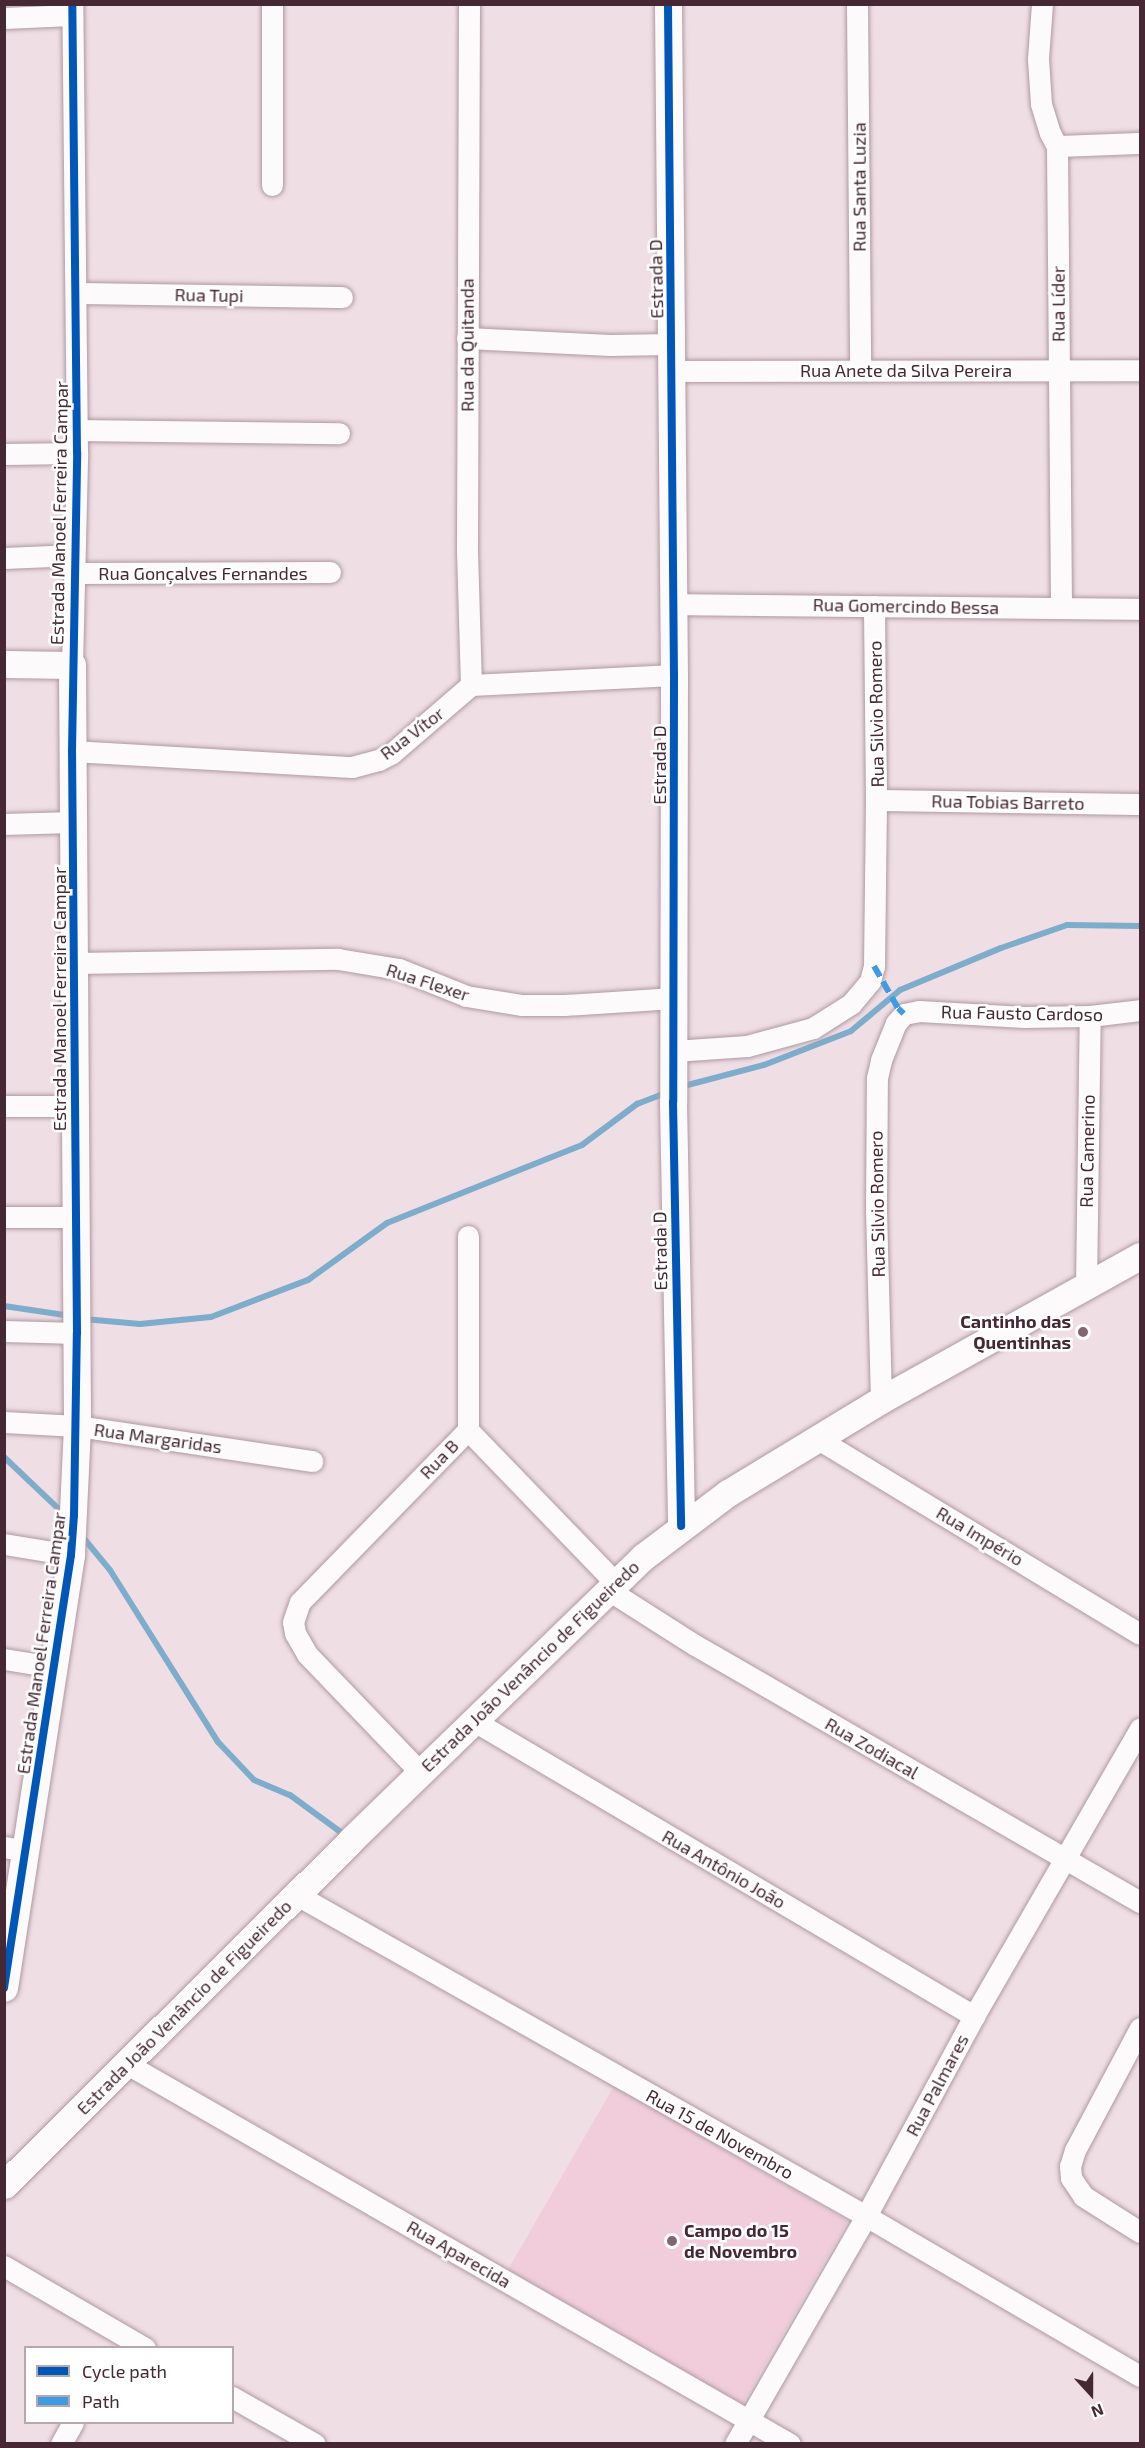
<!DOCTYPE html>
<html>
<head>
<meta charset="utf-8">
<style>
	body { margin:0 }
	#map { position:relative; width:1145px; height:2448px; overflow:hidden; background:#f0dee5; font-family:"Exo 2",sans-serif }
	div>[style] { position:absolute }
	.green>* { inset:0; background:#f1cddb; transform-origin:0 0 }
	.stream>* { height:6px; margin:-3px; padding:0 3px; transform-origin:3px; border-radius:3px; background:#7dadca }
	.roads { filter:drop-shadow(0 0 2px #ae99a1) drop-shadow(0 0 2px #ae99a1) }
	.minor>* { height:21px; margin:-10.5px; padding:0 10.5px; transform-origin:10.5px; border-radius:10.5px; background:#fdfafb }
	.tertiary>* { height:27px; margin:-13.5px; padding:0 13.5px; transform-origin:13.5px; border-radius:13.5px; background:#fdfafb }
	.quiet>* { height:6px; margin-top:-3px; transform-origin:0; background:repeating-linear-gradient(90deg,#409ce2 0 12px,transparent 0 18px) }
	.cycleway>* { height:8px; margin:-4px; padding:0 4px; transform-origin:4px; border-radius:4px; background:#0057b8 }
	.dots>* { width:16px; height:16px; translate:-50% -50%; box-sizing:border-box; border:3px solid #fff; border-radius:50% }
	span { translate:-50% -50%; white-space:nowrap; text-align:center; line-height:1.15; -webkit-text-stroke:5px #fff; paint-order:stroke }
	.street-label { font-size:18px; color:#462734 }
	.poi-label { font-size:18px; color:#462734; font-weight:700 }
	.right { translate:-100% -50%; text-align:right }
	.left { translate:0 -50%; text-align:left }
	.frame { position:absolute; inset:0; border:6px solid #462734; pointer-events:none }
	.legend { position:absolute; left:24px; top:2346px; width:210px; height:78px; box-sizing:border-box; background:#fff; border:2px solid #b5a9ae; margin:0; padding:8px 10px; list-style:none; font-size:18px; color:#462734 }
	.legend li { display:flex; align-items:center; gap:12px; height:30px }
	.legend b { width:30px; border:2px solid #b5a9ae }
	.north { position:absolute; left:1061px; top:2364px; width:60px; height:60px; -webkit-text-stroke:4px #fff; paint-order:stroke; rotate:159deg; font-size:16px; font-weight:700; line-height:24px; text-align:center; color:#462734 }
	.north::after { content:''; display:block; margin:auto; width:21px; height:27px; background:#462734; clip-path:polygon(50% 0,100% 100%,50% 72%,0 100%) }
</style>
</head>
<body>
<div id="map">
	<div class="green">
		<div style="left:614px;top:2086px;width:270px;height:212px;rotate:30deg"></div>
	</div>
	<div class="stream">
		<div style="left:680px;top:1087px;width:87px;rotate:-14.7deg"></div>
		<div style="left:764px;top:1065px;width:93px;rotate:-21.3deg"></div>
		<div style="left:851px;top:1031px;width:64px;rotate:-39.9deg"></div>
		<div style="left:900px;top:990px;width:109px;rotate:-22.6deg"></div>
		<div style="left:1001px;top:948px;width:70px;rotate:-19.2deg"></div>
		<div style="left:1067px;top:925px;width:73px;rotate:0.8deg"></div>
		<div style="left:4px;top:1306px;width:68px;rotate:8.5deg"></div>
		<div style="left:84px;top:1319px;width:56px;rotate:5.1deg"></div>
		<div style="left:140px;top:1324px;width:71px;rotate:-5.6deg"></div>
		<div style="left:211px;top:1317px;width:104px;rotate:-20.9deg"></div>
		<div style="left:308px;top:1280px;width:97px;rotate:-35.8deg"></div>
		<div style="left:387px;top:1223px;width:210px;rotate:-21.8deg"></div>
		<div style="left:582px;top:1145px;width:69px;rotate:-36.7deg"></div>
		<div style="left:637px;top:1104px;width:30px;rotate:-21deg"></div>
		<div style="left:4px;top:1457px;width:84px;rotate:43.6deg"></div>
		<div style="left:81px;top:1535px;width:45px;rotate:50.4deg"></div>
		<div style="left:110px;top:1570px;width:203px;rotate:57.9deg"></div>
		<div style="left:218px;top:1742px;width:52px;rotate:46.5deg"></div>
		<div style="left:254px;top:1780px;width:39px;rotate:23deg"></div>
		<div style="left:290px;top:1795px;width:69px;rotate:36.2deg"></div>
	</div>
	<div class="roads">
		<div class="minor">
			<div style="left:272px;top:4px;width:181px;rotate:90deg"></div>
			<div style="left:469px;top:4px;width:547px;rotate:90.21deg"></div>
			<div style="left:467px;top:551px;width:134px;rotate:88.3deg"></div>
			<div style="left:857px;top:4px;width:366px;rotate:89.5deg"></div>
			<div style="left:1042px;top:4px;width:55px;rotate:94.2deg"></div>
			<div style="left:1038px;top:59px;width:45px;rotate:86.2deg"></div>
			<div style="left:1041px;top:104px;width:30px;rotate:73deg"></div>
			<div style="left:1050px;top:133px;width:15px;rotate:62deg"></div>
			<div style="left:1057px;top:146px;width:462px;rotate:89.5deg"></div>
			<div style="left:4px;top:18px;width:68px;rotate:-2.5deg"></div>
			<div style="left:1057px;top:146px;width:83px;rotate:-2.1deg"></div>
			<div style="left:76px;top:293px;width:266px;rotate:0.9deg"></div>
			<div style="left:467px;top:338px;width:143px;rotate:2.8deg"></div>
			<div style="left:610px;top:345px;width:62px;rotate:-0.9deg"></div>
			<div style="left:672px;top:371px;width:468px;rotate:-0.1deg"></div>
			<div style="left:77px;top:430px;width:262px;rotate:0.7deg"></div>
			<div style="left:4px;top:454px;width:73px;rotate:-0.8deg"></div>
			<div style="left:4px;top:558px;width:70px;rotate:-2.5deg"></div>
			<div style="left:76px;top:573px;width:254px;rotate:-0.2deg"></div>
			<div style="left:671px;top:604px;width:469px;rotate:0.6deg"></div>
			<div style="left:72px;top:665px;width:212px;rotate:-88.6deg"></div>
			<div style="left:77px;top:453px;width:449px;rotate:-90.6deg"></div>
			<div style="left:72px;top:751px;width:280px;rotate:3.3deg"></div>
			<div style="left:352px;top:767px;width:28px;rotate:-15deg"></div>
			<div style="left:379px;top:760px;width:15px;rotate:-28deg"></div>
			<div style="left:392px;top:753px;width:104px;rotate:-40.7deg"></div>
			<div style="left:471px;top:685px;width:203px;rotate:-2.8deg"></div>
			<div style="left:876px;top:800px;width:264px;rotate:0.9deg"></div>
			<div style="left:4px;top:824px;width:68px;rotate:-1.7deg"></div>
			<div style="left:75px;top:963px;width:263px;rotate:-0.9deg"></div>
			<div style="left:338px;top:959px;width:62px;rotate:9.3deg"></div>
			<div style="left:399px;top:969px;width:72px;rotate:21.9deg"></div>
			<div style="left:466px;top:996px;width:57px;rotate:9.1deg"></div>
			<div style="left:522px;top:1005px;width:42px"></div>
			<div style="left:564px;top:1005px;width:110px;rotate:-3.6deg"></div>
			<div style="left:674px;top:1051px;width:73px;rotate:-3.9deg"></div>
			<div style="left:747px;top:1046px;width:68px;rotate:-15.3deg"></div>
			<div style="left:813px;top:1028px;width:45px;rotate:-32.3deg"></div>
			<div style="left:851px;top:1004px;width:30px;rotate:-50deg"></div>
			<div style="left:870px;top:981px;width:16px;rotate:-75deg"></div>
			<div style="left:874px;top:966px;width:166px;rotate:-89.3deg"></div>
			<div style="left:876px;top:800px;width:194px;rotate:-90.6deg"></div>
			<div style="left:4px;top:1106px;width:71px"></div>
			<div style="left:4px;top:1217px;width:71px"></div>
			<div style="left:1086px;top:1286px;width:270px;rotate:-89.2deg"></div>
			<div style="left:4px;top:1331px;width:73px;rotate:1.6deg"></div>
			<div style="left:881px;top:1400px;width:189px;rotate:-91.5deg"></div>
			<div style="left:876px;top:1211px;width:133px;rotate:-89.6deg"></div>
			<div style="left:877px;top:1078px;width:18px;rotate:-77deg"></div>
			<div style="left:881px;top:1060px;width:40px;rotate:-68deg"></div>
			<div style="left:896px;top:1023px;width:12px;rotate:-48deg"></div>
			<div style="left:904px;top:1014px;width:15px;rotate:-11deg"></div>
			<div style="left:919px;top:1011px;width:105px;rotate:3.3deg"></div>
			<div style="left:1024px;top:1017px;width:66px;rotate:-0.9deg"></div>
			<div style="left:1090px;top:1016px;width:50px;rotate:-6.8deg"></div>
			<div style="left:4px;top:1422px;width:73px;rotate:3.1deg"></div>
			<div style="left:77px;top:1426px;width:238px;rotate:8.5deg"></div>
			<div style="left:468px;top:1430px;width:211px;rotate:46deg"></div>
			<div style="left:818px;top:1439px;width:376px;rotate:31.2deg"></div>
			<div style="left:4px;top:1544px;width:68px;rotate:9.3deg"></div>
			<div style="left:607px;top:1589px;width:104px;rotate:32.5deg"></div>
			<div style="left:695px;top:1645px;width:514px;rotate:30.01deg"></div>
			<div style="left:4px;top:1659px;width:51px;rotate:9.1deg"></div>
			<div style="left:474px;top:1721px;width:581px;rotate:30.54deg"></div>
			<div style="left:421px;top:1773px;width:165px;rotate:-133.8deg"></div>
			<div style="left:307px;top:1654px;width:24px;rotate:-120deg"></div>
			<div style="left:295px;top:1633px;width:11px;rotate:-100deg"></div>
			<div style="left:293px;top:1622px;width:21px;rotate:-71deg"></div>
			<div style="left:300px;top:1602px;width:240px;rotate:-45.7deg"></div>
			<div style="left:468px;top:1430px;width:194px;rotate:-90deg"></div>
			<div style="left:4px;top:1847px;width:22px;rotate:10deg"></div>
			<div style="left:297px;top:1895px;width:653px;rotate:29.43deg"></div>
			<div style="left:866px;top:2216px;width:317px;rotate:30.3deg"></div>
			<div style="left:1140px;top:2028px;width:138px;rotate:118deg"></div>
			<div style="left:1075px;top:2150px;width:17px;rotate:107deg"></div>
			<div style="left:1070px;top:2166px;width:12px;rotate:85deg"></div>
			<div style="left:1071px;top:2178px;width:22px;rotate:56deg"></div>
			<div style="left:1083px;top:2196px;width:67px;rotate:32.3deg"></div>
			<div style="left:127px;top:2064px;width:764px;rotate:29.82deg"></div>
			<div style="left:4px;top:2266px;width:163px;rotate:30.2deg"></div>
			<div style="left:232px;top:2397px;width:95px;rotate:29.5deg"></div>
			<div style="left:61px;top:2444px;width:25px;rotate:-61deg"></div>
			<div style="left:735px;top:2444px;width:263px;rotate:-60.1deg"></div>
			<div style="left:866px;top:2216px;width:227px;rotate:-61.6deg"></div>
			<div style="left:974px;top:2016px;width:332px;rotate:-60deg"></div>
		</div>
		<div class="tertiary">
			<div style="left:668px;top:4px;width:671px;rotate:89.49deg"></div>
			<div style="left:674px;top:675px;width:427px;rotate:90.1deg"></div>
			<div style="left:673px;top:1102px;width:424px;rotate:88.9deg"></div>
			<div style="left:4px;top:664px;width:68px;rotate:0.8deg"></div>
			<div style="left:72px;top:665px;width:761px;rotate:89.62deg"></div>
			<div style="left:77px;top:1426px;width:129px;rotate:92.7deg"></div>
			<div style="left:71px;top:1555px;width:438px;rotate:98.8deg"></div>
			<div style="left:4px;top:2185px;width:489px;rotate:-44.8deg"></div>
			<div style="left:351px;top:1840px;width:407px;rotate:-44.1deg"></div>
			<div style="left:643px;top:1557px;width:106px;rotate:-37deg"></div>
			<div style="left:728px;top:1493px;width:179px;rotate:-31.3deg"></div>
			<div style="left:881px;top:1400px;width:296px;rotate:-29.1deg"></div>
		</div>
	</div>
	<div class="quiet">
		<div style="left:874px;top:966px;width:48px;rotate:60.3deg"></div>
		<div style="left:898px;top:1008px;width:8px;rotate:45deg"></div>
	</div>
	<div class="cycleway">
		<div style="left:668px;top:4px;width:671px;rotate:89.49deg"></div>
		<div style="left:674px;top:675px;width:427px;rotate:90.1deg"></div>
		<div style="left:673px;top:1102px;width:424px;rotate:88.9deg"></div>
		<div style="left:4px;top:1988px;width:438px;rotate:-81.2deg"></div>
		<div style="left:71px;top:1555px;width:40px;rotate:-85.7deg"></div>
		<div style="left:74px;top:1515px;width:182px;rotate:-89.1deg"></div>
		<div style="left:77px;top:1333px;width:582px;rotate:-90.49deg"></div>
		<div style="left:72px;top:751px;width:298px;rotate:-89deg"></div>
		<div style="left:77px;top:453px;width:449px;rotate:-90.6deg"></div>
	</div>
	<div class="dots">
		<div style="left:1083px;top:1332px;background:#826772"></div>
		<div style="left:672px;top:2241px;background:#826772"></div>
	</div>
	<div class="street-label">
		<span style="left:859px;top:187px;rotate:-90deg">Rua Santa Luzia</span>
		<span style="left:656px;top:279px;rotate:-91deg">Estrada D</span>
		<span style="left:209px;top:295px;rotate:1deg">Rua Tupi</span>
		<span style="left:1058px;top:304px;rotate:-90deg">Rua Líder</span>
		<span style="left:467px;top:345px;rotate:-90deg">Rua da Quitanda</span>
		<span style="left:906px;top:370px">Rua Anete da Silva Pereira</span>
		<span style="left:59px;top:513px;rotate:-89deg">Estrada Manoel Ferreira Campar</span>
		<span style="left:203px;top:573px">Rua Gonçalves Fernandes</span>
		<span style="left:906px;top:606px;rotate:1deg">Rua Gomercindo Bessa</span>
		<span style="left:876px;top:714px;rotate:-91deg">Rua Silvio Romero</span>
		<span style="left:412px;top:733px;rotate:-37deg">Rua Vítor</span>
		<span style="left:659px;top:765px;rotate:-90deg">Estrada D</span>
		<span style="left:1008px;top:802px;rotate:1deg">Rua Tobias Barreto</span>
		<span style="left:428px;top:982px;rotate:18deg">Rua Flexer</span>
		<span style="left:59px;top:999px;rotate:-90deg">Estrada Manoel Ferreira Campar</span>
		<span style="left:1022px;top:1013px;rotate:1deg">Rua Fausto Cardoso</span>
		<span style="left:1087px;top:1151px;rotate:-89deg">Rua Camerino</span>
		<span style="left:877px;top:1204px;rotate:-91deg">Rua Silvio Romero</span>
		<span style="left:660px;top:1251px;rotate:-91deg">Estrada D</span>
		<span style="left:158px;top:1438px;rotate:8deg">Rua Margaridas</span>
		<span style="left:439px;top:1459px;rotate:-46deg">Rua B</span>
		<span style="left:980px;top:1536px;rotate:31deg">Rua Império</span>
		<span style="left:41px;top:1643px;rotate:-82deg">Estrada Manoel Ferreira Campar</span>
		<span style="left:530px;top:1666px;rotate:-44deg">Estrada João Venâncio de Figueiredo</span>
		<span style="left:872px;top:1748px;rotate:30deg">Rua Zodiacal</span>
		<span style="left:724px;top:1869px;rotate:30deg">Rua Antônio João</span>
		<span style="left:184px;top:2007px;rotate:-45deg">Estrada João Venâncio de Figueiredo</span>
		<span style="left:937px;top:2085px;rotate:-62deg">Rua Palmares</span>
		<span style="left:720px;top:2134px;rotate:29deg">Rua 15 de Novembro</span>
		<span style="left:459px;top:2254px;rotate:30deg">Rua Aparecida</span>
	</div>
	<div class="poi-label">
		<span class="right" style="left:1071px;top:1332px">Cantinho das<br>Quentinhas</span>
		<span class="left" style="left:684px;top:2241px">Campo do 15<br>de Novembro</span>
	</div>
	<div class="frame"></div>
	<ul class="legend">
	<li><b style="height:8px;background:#0057b8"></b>Cycle path</li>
	<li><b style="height:8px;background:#409ce2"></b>Path</li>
	</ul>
	<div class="north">N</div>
</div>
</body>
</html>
